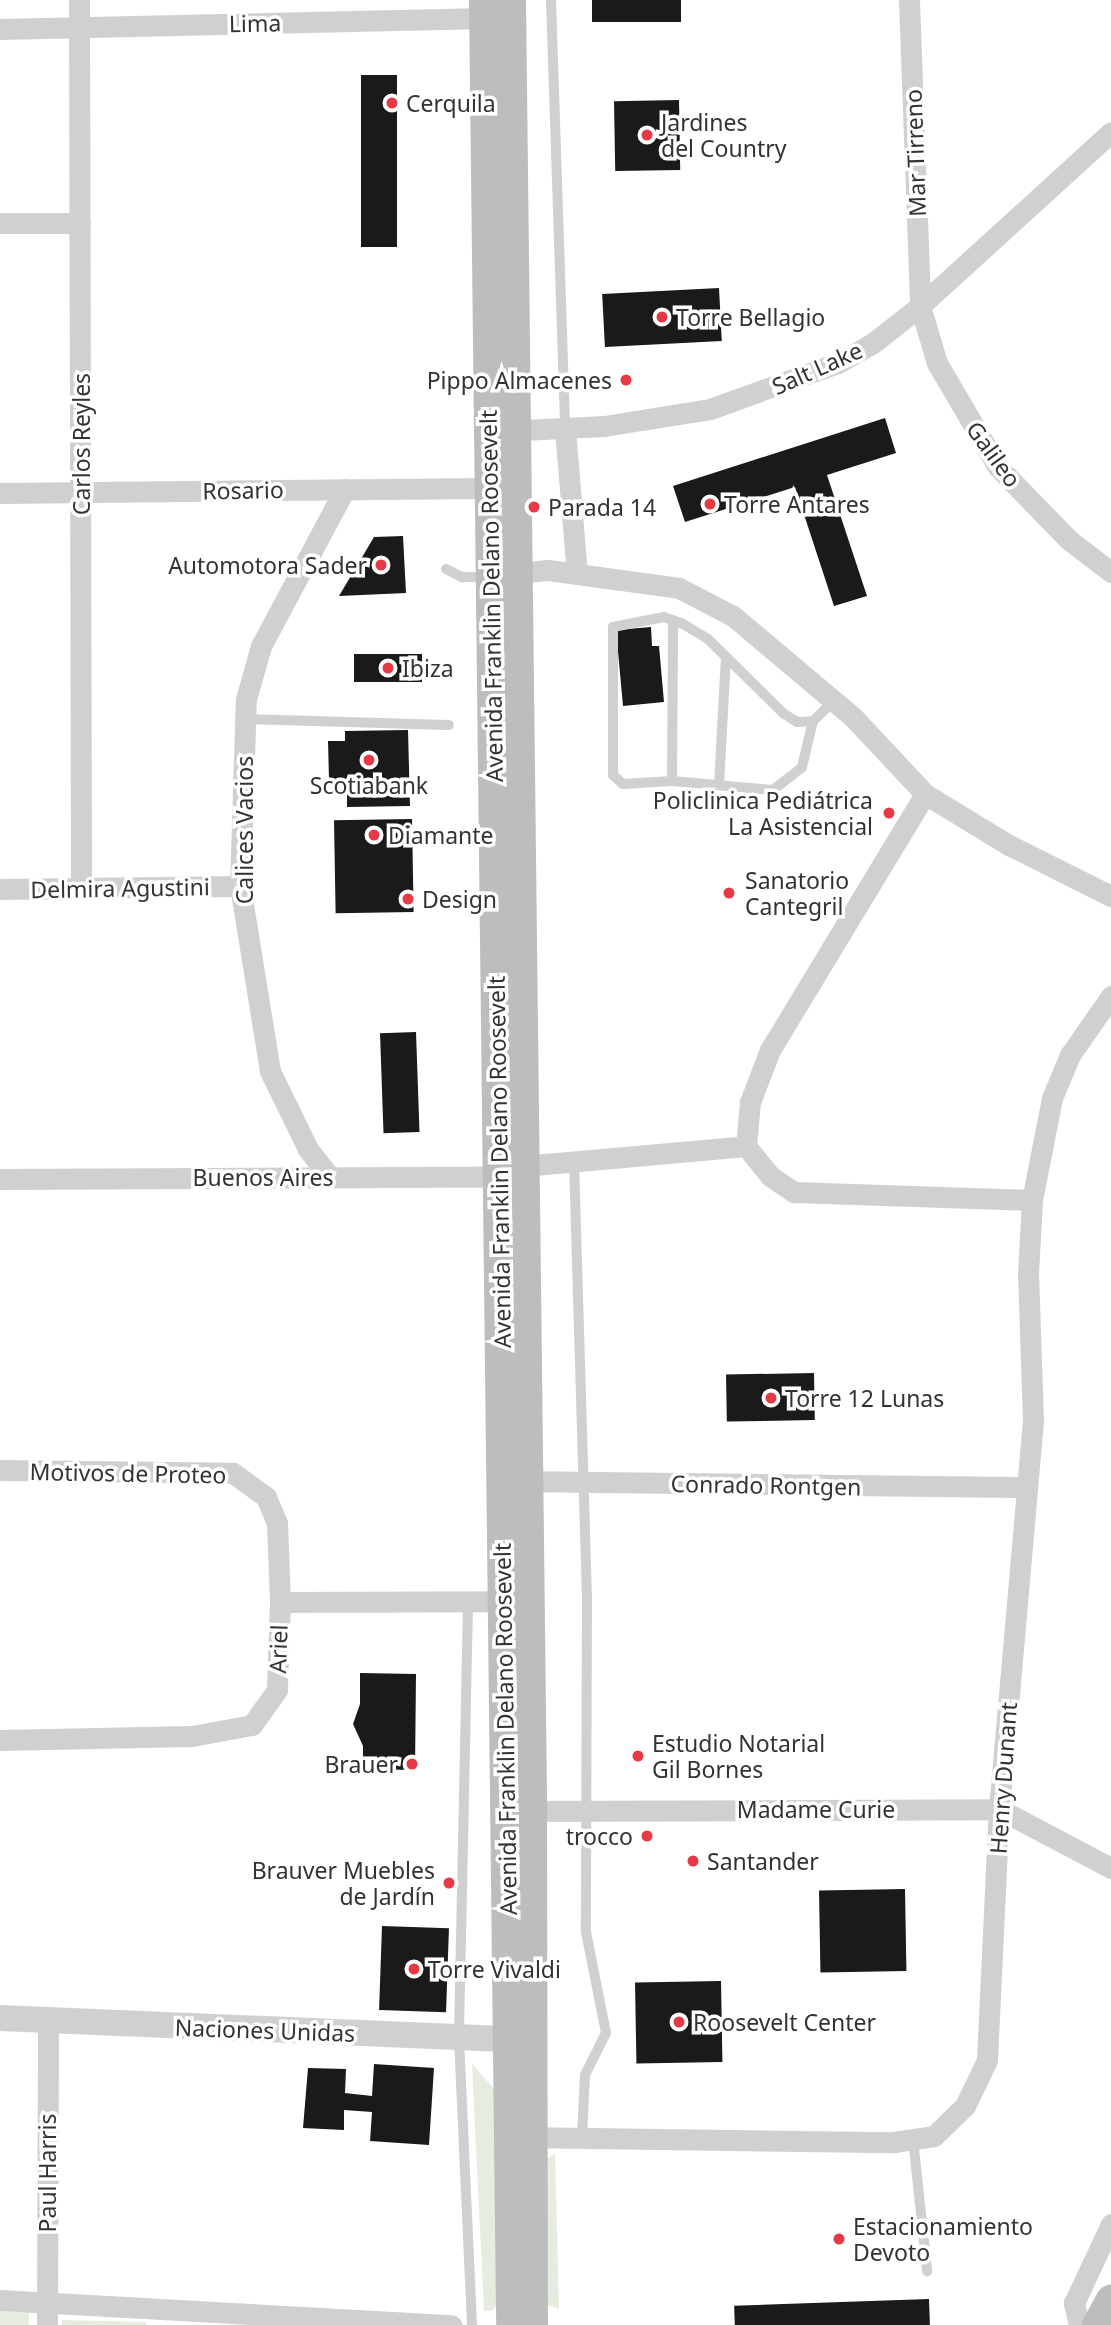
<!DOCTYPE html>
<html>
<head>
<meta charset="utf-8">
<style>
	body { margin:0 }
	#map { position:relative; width:1111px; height:2325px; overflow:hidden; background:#fff; font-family:"Noto Sans",sans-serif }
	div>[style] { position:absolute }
	.green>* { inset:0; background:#e6ecdf; transform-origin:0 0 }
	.building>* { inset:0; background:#1a1a1a; transform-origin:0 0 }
	.service>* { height:10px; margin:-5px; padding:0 5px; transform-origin:5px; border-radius:5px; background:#d0d0d0 }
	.minor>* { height:21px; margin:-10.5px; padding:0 10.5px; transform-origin:10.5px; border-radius:10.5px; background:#d0d0d0 }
	.tertiary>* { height:26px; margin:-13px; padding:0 13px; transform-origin:13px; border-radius:13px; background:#d0d0d0 }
	.secondary>* { height:30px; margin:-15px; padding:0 15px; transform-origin:15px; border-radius:15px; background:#bdbdbd }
	.dots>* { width:19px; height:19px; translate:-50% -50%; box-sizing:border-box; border:4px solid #fff; border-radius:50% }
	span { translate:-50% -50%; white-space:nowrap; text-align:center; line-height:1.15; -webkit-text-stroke:7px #fff; paint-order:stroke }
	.street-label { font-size:23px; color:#333 }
	.poi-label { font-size:23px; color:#333 }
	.left { translate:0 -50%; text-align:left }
	.right { translate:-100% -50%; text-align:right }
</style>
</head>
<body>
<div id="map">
	<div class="green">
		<div style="clip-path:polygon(472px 2064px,495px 2090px,499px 2302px,493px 2310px,484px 2311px)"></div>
		<div style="clip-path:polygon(555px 2153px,559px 2309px,548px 2305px,546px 2160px)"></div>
		<div style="left:0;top:2311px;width:29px;height:14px;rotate:2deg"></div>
		<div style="clip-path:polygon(62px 2320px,146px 2322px,146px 2325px,62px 2325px)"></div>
	</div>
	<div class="building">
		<div style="left:592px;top:0;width:89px;height:22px"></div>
		<div style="left:397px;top:75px;width:172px;height:36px;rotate:90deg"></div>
		<div style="left:679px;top:100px;width:70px;height:65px;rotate:89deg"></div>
		<div style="left:719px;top:288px;width:53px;height:117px;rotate:87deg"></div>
		<div style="clip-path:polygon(885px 418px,896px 453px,827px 475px,867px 596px,834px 606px,795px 487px,685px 522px,673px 486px)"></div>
		<div style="clip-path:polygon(403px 536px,406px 593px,339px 596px,374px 537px)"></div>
		<div style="clip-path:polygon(651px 627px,652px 646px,659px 646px,664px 702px,623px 706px,616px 630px)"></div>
		<div style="left:354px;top:654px;width:68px;height:28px"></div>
		<div style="clip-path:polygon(408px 730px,410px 806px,347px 807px,347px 779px,329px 779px,328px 741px,345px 741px,345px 731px)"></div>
		<div style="left:412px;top:819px;width:93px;height:78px;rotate:89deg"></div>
		<div style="left:416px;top:1032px;width:100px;height:36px;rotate:88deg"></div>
		<div style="left:814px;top:1373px;width:47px;height:88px;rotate:89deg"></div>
		<div style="clip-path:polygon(360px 1673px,416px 1674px,415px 1770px,363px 1769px,363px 1746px,353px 1724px,360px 1704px)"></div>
		<div style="left:905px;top:1889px;width:82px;height:86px;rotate:89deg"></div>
		<div style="left:382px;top:1926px;width:67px;height:84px;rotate:2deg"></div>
		<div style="left:721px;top:1981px;width:81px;height:86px;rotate:89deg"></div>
		<div style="clip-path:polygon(374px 2064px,434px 2068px,429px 2145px,370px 2141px,372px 2112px,344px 2110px,344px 2130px,303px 2128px,308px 2068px,346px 2069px,345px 2093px,372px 2096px)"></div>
		<div style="left:929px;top:2299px;width:26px;height:195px;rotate:88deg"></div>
	</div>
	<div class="service">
		<div style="left:551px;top:0;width:429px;rotate:88.1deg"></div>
		<div style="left:446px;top:569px;width:18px;rotate:27deg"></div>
		<div style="left:462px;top:577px;width:26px"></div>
		<div style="left:245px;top:719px;width:204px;rotate:1.7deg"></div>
		<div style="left:813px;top:721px;width:16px;rotate:176deg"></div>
		<div style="left:797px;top:722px;width:15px;rotate:-148deg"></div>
		<div style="left:784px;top:714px;width:107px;rotate:-135.4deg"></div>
		<div style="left:708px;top:639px;width:31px;rotate:-149deg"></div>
		<div style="left:681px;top:623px;width:18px;rotate:-161deg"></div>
		<div style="left:664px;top:617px;width:52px;rotate:168.9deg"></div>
		<div style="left:613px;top:627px;width:148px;rotate:90deg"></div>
		<div style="left:613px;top:775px;width:13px;rotate:42deg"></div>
		<div style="left:623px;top:784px;width:49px;rotate:-3.5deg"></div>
		<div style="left:672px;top:781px;width:101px;rotate:5.1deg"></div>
		<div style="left:773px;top:790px;width:37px;rotate:-38deg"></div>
		<div style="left:802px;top:767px;width:47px;rotate:-76.6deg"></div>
		<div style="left:813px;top:721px;width:28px;rotate:-44deg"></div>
		<div style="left:672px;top:781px;width:161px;rotate:-89.6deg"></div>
		<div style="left:719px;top:785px;width:128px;rotate:-86.9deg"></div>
		<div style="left:574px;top:1161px;width:437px;rotate:88.3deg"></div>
		<div style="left:587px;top:1598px;width:334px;rotate:90.2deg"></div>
		<div style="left:586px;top:1932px;width:103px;rotate:78.8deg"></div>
		<div style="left:606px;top:2033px;width:47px;rotate:116.6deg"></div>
		<div style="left:585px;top:2075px;width:61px;rotate:92.8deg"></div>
		<div style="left:468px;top:1604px;width:434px;rotate:91.2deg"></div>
		<div style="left:459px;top:2038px;width:287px;rotate:87.4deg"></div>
		<div style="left:913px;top:2139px;width:133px;rotate:83.9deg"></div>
	</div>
	<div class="minor">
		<div style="left:79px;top:0;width:888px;rotate:89.87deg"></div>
		<div style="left:909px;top:0;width:306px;rotate:87.9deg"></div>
		<div style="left:920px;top:306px;width:59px;rotate:73.4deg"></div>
		<div style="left:937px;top:363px;width:121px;rotate:59.6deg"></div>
		<div style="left:998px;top:467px;width:102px;rotate:45.8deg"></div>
		<div style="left:1069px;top:540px;width:53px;rotate:37.3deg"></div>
		<div style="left:0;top:29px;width:498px;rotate:-1.3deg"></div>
		<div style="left:0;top:223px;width:80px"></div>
		<div style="left:565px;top:429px;width:145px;rotate:85.3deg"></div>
		<div style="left:504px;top:431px;width:100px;rotate:-2.9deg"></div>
		<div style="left:604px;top:426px;width:107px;rotate:-9.1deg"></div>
		<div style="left:710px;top:409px;width:136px;rotate:-19.8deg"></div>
		<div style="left:838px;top:363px;width:40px;rotate:-29.7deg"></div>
		<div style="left:873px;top:343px;width:60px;rotate:-38.2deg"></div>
		<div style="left:920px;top:306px;width:258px;rotate:-42.3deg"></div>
		<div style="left:0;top:493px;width:487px;rotate:-0.6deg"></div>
		<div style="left:504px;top:574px;width:44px;rotate:-5.2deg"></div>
		<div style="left:548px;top:570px;width:132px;rotate:7.8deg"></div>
		<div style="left:679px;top:588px;width:61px;rotate:27.4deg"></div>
		<div style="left:733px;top:616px;width:157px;rotate:40.1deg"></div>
		<div style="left:853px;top:717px;width:105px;rotate:46.9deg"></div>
		<div style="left:925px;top:794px;width:98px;rotate:31.3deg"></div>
		<div style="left:1009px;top:845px;width:114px;rotate:26.6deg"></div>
		<div style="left:0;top:889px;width:240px;rotate:-0.7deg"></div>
		<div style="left:746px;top:1146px;width:44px;rotate:-84.8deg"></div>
		<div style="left:750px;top:1102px;width:56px;rotate:-69deg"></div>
		<div style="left:770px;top:1050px;width:299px;rotate:-58.8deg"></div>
		<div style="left:746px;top:1146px;width:38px;rotate:51deg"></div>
		<div style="left:770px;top:1176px;width:29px;rotate:34deg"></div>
		<div style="left:794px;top:1192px;width:238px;rotate:1.9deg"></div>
		<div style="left:329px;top:1176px;width:34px;rotate:-128deg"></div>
		<div style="left:308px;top:1149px;width:87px;rotate:-116deg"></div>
		<div style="left:270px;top:1071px;width:187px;rotate:-99.2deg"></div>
		<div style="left:240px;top:886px;width:187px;rotate:-88.2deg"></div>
		<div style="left:246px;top:699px;width:55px;rotate:-74.2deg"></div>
		<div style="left:261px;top:646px;width:178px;rotate:-61.9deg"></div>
		<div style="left:0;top:1179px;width:499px;rotate:-0.3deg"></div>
		<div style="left:499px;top:1176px;width:26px;rotate:-23deg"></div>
		<div style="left:523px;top:1166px;width:224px;rotate:-5.1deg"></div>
		<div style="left:0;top:1470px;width:233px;rotate:0.7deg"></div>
		<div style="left:233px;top:1473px;width:41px;rotate:36deg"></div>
		<div style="left:266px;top:1497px;width:28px;rotate:67deg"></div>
		<div style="left:277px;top:1523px;width:79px;rotate:87.8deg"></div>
		<div style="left:280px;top:1602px;width:88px;rotate:92deg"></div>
		<div style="left:277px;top:1690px;width:43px;rotate:125.5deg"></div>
		<div style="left:252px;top:1725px;width:61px;rotate:169.6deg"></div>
		<div style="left:192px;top:1736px;width:192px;rotate:178.8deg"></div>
		<div style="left:515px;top:1481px;width:512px;rotate:0.67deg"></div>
		<div style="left:280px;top:1602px;width:237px;rotate:-0.2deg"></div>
		<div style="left:519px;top:1811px;width:480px;rotate:-0.2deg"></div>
		<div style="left:999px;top:1809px;width:127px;rotate:27.8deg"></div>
		<div style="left:519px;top:2137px;width:375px;rotate:0.8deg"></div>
		<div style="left:894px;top:2142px;width:40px;rotate:-8.5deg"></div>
		<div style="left:934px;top:2136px;width:43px;rotate:-44.1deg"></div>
		<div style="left:965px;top:2106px;width:51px;rotate:-64.4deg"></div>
		<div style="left:987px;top:2060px;width:251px;rotate:-87.3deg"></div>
		<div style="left:999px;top:1809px;width:388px;rotate:-85deg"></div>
		<div style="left:1033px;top:1422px;width:148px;rotate:-91.9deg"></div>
		<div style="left:1028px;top:1274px;width:74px;rotate:-86.9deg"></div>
		<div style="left:1032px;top:1200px;width:104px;rotate:-78.9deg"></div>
		<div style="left:1052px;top:1098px;width:47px;rotate:-67.3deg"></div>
		<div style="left:1070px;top:1055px;width:72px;rotate:-55.2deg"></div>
		<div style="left:0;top:2300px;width:452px;rotate:3.2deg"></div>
		<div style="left:47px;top:2325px;width:305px;rotate:-89.8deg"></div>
		<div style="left:1079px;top:2325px;width:23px;rotate:-103deg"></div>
		<div style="left:1074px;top:2303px;width:87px;rotate:-64.9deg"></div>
	</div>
	<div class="tertiary">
		<div style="left:0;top:2018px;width:528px;rotate:2.39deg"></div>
	</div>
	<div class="secondary">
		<div style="left:484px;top:0;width:2325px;rotate:89.33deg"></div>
		<div style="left:511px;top:0;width:1809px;rotate:89.33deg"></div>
		<div style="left:532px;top:1809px;width:516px;rotate:89.89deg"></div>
		<div style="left:1097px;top:2325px;width:29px;rotate:-61deg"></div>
	</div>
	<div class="dots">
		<div style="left:392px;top:103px;background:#e63946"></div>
		<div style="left:647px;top:135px;background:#e63946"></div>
		<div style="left:662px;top:317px;background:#e63946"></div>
		<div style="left:626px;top:380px;background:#e63946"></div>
		<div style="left:710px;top:504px;background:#e63946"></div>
		<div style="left:534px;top:507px;background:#e63946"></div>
		<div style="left:381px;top:565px;background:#e63946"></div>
		<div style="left:388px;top:668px;background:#e63946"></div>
		<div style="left:369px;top:760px;background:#e63946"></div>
		<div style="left:889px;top:813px;background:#e63946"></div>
		<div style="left:374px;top:835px;background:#e63946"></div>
		<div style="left:729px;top:893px;background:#e63946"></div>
		<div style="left:408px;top:899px;background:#e63946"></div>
		<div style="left:771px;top:1398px;background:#e63946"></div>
		<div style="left:638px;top:1756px;background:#e63946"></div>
		<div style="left:412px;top:1764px;background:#e63946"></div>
		<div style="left:647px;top:1836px;background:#e63946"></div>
		<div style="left:693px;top:1861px;background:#e63946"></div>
		<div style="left:449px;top:1883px;background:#e63946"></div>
		<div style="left:414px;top:1969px;background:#e63946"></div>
		<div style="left:679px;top:2022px;background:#e63946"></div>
		<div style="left:839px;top:2239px;background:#e63946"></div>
	</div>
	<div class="street-label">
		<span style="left:255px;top:23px;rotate:-1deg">Lima</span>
		<span style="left:915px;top:153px;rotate:-92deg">Mar Tirreno</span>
		<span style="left:817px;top:368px;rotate:-24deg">Salt Lake</span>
		<span style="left:81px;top:444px;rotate:-90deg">Carlos Reyles</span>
		<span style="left:994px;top:454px;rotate:54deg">Galileo</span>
		<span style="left:243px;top:490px;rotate:-1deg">Rosario</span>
		<span style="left:491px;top:596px;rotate:-91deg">Avenida Franklin Delano Roosevelt</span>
		<span style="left:244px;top:830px;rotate:-90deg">Calices Vacios</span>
		<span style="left:120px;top:888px;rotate:-1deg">Delmira Agustini</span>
		<span style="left:499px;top:1162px;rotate:-91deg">Avenida Franklin Delano Roosevelt</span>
		<span style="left:263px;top:1177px">Buenos Aires</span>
		<span style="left:128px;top:1473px;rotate:1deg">Motivos de Proteo</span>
		<span style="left:766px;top:1485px;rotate:1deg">Conrado Rontgen</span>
		<span style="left:278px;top:1649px;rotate:-88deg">Ariel</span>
		<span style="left:505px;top:1729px;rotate:-91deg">Avenida Franklin Delano Roosevelt</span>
		<span style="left:1003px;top:1778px;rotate:-86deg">Henry Dunant</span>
		<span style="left:816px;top:1809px">Madame Curie</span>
		<span style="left:265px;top:2030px;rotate:2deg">Naciones Unidas</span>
		<span style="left:47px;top:2173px;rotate:-90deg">Paul Harris</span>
	</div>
	<div class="poi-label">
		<span class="left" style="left:406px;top:103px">Cerquila</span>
		<span class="left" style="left:661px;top:135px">Jardines<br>del Country</span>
		<span class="left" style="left:676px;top:317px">Torre Bellagio</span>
		<span class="right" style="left:612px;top:380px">Pippo Almacenes</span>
		<span class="left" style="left:724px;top:504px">Torre Antares</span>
		<span class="left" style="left:548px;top:507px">Parada 14</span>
		<span class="right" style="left:367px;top:565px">Automotora Sader</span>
		<span class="left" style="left:402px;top:668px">Ibiza</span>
		<span style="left:369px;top:785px">Scotiabank</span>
		<span class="right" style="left:873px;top:813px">Policlinica Pediátrica<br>La Asistencial</span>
		<span class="left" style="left:388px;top:835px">Diamante</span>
		<span class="left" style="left:745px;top:893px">Sanatorio<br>Cantegril</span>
		<span class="left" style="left:422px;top:899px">Design</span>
		<span class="left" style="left:785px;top:1398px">Torre 12 Lunas</span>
		<span class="left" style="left:652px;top:1756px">Estudio Notarial<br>Gil Bornes</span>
		<span class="right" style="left:398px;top:1764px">Brauer</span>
		<span class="right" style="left:633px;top:1836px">trocco</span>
		<span class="left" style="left:707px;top:1861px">Santander</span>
		<span class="right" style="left:435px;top:1883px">Brauver Muebles<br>de Jardín</span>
		<span class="left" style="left:428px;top:1969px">Torre Vivaldi</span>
		<span class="left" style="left:693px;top:2022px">Roosevelt Center</span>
		<span class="left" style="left:853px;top:2239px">Estacionamiento<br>Devoto</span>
	</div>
</div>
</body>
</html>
